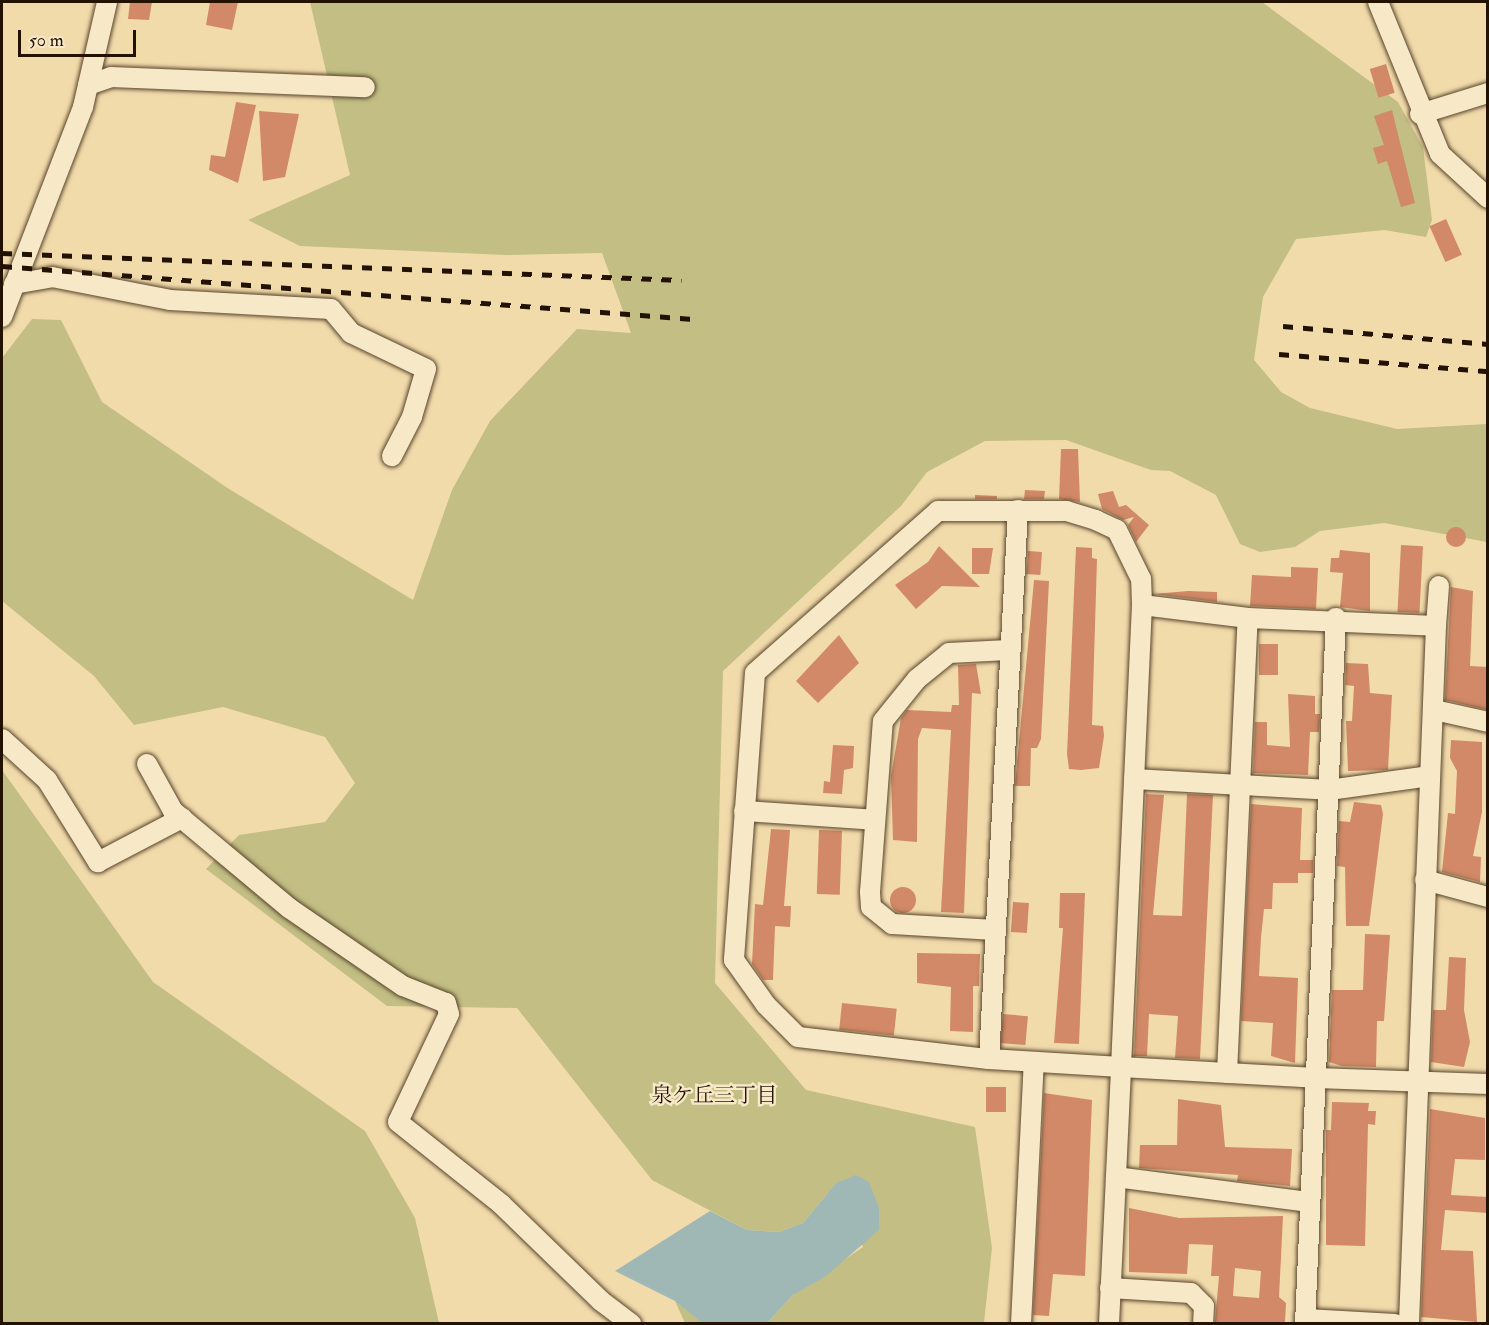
<!DOCTYPE html>
<html>
<head>
<meta charset="utf-8">
<style>
	body { margin:0 }
	#map { position:relative; width:1489px; height:1325px; overflow:hidden; background:#f2dbab; font-family:"IM FELL Double Pica","Noto Serif JP",serif }
	div>[style] { position:absolute }
	.green>* { inset:0; background:#c2be84 }
	.water>* { inset:0; background:#a0b8b5 }
	.building>* { inset:0; background:#d18967; transform-origin:0 0 }
	.round { border-radius:50% }
	.roads { filter:drop-shadow(0 0 2px #57442b) drop-shadow(0 0 2px #57442b) }
	.minor>* { height:20px; margin:-10px; padding:0 10px; transform-origin:10px; border-radius:10px; background:#f7e8c8 }
	.rail>* { height:4.5px; margin-top:-2.25px; transform-origin:0; background:repeating-linear-gradient(90deg,#231200 0 10px,transparent 0 20px) }
	span { translate:-50% -50%; white-space:nowrap; text-align:center; line-height:1.15; -webkit-text-stroke:5px #f7e8c8; paint-order:stroke }
	.neighbourhood-label { font-size:21px; color:#231200 }
	.frame { position:absolute; inset:0; border:3px solid #231200; pointer-events:none }
	.scale { position:absolute; left:18px; top:30px; width:118px; height:27px; box-sizing:border-box; border:3px solid #231200; border-top:0; padding-left:8px; font-size:18px; line-height:21px; white-space:nowrap; color:#231200; -webkit-text-stroke:4px #f7e8c8; paint-order:stroke }
</style>
</head>
<body>
<div id="map">
	<div class="green">
		<div style="clip-path:polygon(310px 2px,1262px 2px,1398px 102px,1423px 147px,1432px 220px,1426px 237px,1384px 230px,1296px 239px,1263px 297px,1254px 360px,1281px 392px,1310px 408px,1397px 429px,1487px 424px,1487px 542px,1384px 523px,1320px 531px,1295px 547px,1260px 552px,1240px 544px,1216px 495px,1170px 471px,1151px 470px,1066px 440px,985px 441px,927px 472px,901px 506px,723px 671px,715px 983px,806px 1090px,975px 1127px,992px 1248px,984px 1323px,767px 1323px,793px 1295px,863px 1247px,836px 1183px,803px 1223px,779px 1232px,747px 1230px,652px 1180px,517px 1008px,387px 1006px,206px 869px,239px 835px,325px 822px,355px 783px,325px 737px,223px 707px,134px 725px,94px 676px,2px 601px,2px 358px,32px 319px,61px 320px,102px 402px,229px 489px,413px 600px,452px 490px,490px 421px,577px 329px,631px 333px,602px 253px,506px 255px,300px 246px,248px 220px,350px 175px)"></div>
		<div style="clip-path:polygon(2px 770px,153px 982px,365px 1131px,415px 1218px,439px 1323px,2px 1323px)"></div>
		<div style="clip-path:polygon(675px 1301px,700px 1321px,702px 1323px,685px 1323px)"></div>
	</div>
	<div class="water">
		<div style="clip-path:polygon(856px 1175px,869px 1182px,879px 1208px,879px 1230px,826px 1276px,793px 1295px,767px 1323px,702px 1323px,675px 1301px,615px 1271px,710px 1211px,747px 1230px,779px 1232px,803px 1223px,836px 1183px)"></div>
	</div>
	<div class="building">
		<div style="clip-path:polygon(130px 2px,152px 2px,149px 20px,128px 19px)"></div>
		<div style="clip-path:polygon(210px 2px,238px 2px,232px 30px,206px 25px)"></div>
		<div style="left:1386px;top:64px;width:30px;height:17px;rotate:73deg"></div>
		<div style="clip-path:polygon(236px 102px,256px 105px,238px 183px,209px 170px,211px 155px,225px 157px)"></div>
		<div style="clip-path:polygon(1392px 110px,1415px 203px,1401px 207px,1387px 161px,1378px 164px,1373px 148px,1384px 145px,1374px 116px)"></div>
		<div style="clip-path:polygon(259px 111px,299px 114px,285px 177px,263px 181px)"></div>
		<div style="left:1446px;top:219px;width:39px;height:18px;rotate:66deg"></div>
		<div style="clip-path:polygon(1061px 449px,1078px 449px,1080px 502px,1059px 499px)"></div>
		<div style="clip-path:polygon(1025px 490px,1045px 491px,1044px 499px,1024px 499px)"></div>
		<div style="clip-path:polygon(1113px 491px,1119px 507px,1126px 505px,1149px 525px,1136px 542px,1128px 525px,1134px 517px,1123px 520px,1102px 509px,1098px 494px)"></div>
		<div style="clip-path:polygon(975px 495px,997px 496px,997px 499px,975px 499px)"></div>
		<div class="round" style="left:1446px;top:527px;width:20px;height:20px"></div>
		<div style="left:1401px;top:545px;width:22px;height:67px;rotate:3deg"></div>
		<div style="clip-path:polygon(939px 546px,980px 587px,942px 586px,916px 609px,895px 585px,928px 562px)"></div>
		<div style="clip-path:polygon(1076px 547px,1092px 548px,1092px 558px,1097px 559px,1092px 725px,1103px 726px,1104px 736px,1099px 768px,1081px 770px,1069px 769px,1067px 754px)"></div>
		<div style="clip-path:polygon(972px 548px,993px 548px,989px 574px,972px 574px)"></div>
		<div style="clip-path:polygon(1340px 550px,1370px 553px,1370px 611px,1340px 607px,1343px 573px,1330px 572px,1331px 558px,1339px 558px)"></div>
		<div style="left:1028px;top:551px;width:14px;height:23px;rotate:4deg"></div>
		<div style="clip-path:polygon(1291px 567px,1318px 568px,1316px 609px,1250px 606px,1252px 575px,1291px 577px)"></div>
		<div style="clip-path:polygon(1034px 580px,1049px 581px,1041px 739px,1037px 748px,1031px 748px,1030px 786px,1015px 786px)"></div>
		<div style="clip-path:polygon(1451px 587px,1473px 591px,1470px 666px,1488px 667px,1488px 710px,1445px 700px)"></div>
		<div style="clip-path:polygon(1188px 591px,1217px 592px,1217px 602px,1154px 594px)"></div>
		<div style="clip-path:polygon(839px 635px,859px 663px,818px 703px,796px 681px)"></div>
		<div style="left:1259px;top:644px;width:19px;height:31px"></div>
		<div style="clip-path:polygon(1346px 663px,1368px 664px,1370px 693px,1392px 695px,1388px 770px,1348px 771px,1346px 721px,1352px 721px,1354px 686px,1345px 685px)"></div>
		<div style="clip-path:polygon(976px 664px,981px 694px,972px 693px,964px 913px,941px 912px,951px 730px,922px 728px,918px 739px,917px 842px,893px 840px,891px 776px,901px 718px,907px 710px,951px 712px,952px 705px,959px 705px,958px 665px)"></div>
		<div style="clip-path:polygon(1288px 694px,1315px 696px,1315px 714px,1320px 714px,1319px 732px,1310px 732px,1308px 775px,1253px 773px,1255px 722px,1267px 722px,1267px 745px,1290px 747px)"></div>
		<div style="clip-path:polygon(1451px 740px,1482px 742px,1482px 812px,1473px 856px,1481px 857px,1480px 882px,1442px 872px,1448px 813px,1455px 814px,1457px 771px,1450px 758px)"></div>
		<div style="clip-path:polygon(833px 745px,854px 746px,853px 768px,844px 770px,842px 794px,823px 793px,824px 781px,830px 782px)"></div>
		<div style="clip-path:polygon(1146px 794px,1164px 795px,1153px 915px,1182px 916px,1187px 794px,1213px 795px,1200px 1059px,1175px 1058px,1178px 1016px,1149px 1014px,1147px 1056px,1134px 1056px)"></div>
		<div style="clip-path:polygon(1354px 802px,1381px 805px,1383px 814px,1369px 926px,1346px 926px,1345px 867px,1337px 866px,1339px 821px,1350px 822px)"></div>
		<div style="clip-path:polygon(1251px 804px,1302px 808px,1300px 860px,1313px 860px,1313px 873px,1298px 873px,1298px 883px,1273px 883px,1272px 909px,1264px 909px,1261px 937px,1259px 976px,1298px 978px,1295px 1063px,1271px 1056px,1273px 1023px,1241px 1021px)"></div>
		<div style="clip-path:polygon(771px 829px,790px 830px,784px 906px,791px 906px,790px 927px,775px 926px,773px 980px,763px 980px,752px 964px,755px 904px,763px 905px)"></div>
		<div style="left:819px;top:830px;width:23px;height:64px;rotate:2deg"></div>
		<div class="round" style="left:890px;top:887px;width:26px;height:26px"></div>
		<div style="clip-path:polygon(1060px 893px,1085px 893px,1079px 1044px,1054px 1043px,1063px 928px,1059px 928px)"></div>
		<div style="left:1013px;top:902px;width:16px;height:30px;rotate:4deg"></div>
		<div style="clip-path:polygon(1365px 934px,1390px 935px,1384px 1021px,1377px 1021px,1376px 1067px,1342px 1066px,1329px 1062px,1332px 990px,1363px 990px)"></div>
		<div style="clip-path:polygon(917px 953px,980px 954px,979px 986px,973px 986px,973px 1032px,950px 1031px,951px 987px,917px 983px)"></div>
		<div style="clip-path:polygon(1449px 957px,1466px 958px,1464px 1010px,1470px 1042px,1464px 1067px,1431px 1062px,1433px 1010px,1446px 1010px)"></div>
		<div style="left:842px;top:1003px;width:55px;height:27px;rotate:6deg"></div>
		<div style="left:1003px;top:1014px;width:25px;height:29px;rotate:5deg"></div>
		<div style="left:986px;top:1087px;width:20px;height:25px"></div>
		<div style="clip-path:polygon(1044px 1093px,1092px 1100px,1085px 1276px,1053px 1274px,1049px 1316px,1033px 1315px)"></div>
		<div style="clip-path:polygon(1178px 1099px,1221px 1105px,1225px 1147px,1292px 1149px,1290px 1186px,1237px 1181px,1238px 1175px,1139px 1168px,1140px 1145px,1177px 1145px)"></div>
		<div style="clip-path:polygon(1332px 1102px,1369px 1103px,1368px 1111px,1376px 1111px,1375px 1125px,1368px 1124px,1365px 1246px,1326px 1245px,1326px 1130px,1331px 1130px)"></div>
		<div style="clip-path:polygon(1430px 1109px,1485px 1118px,1485px 1160px,1455px 1159px,1451px 1195px,1488px 1197px,1488px 1213px,1445px 1210px,1441px 1250px,1473px 1251px,1477px 1322px,1421px 1317px)"></div>
		<div style="clip-path:polygon(evenodd,1129px 1208px,1179px 1218px,1283px 1216px,1279px 1297px,1286px 1303px,1285px 1323px,1215px 1322px,1219px 1276px,1211px 1276px,1213px 1245px,1189px 1244px,1187px 1274px,1129px 1272px,1129px 1208px,1235px 1268px,1261px 1271px,1259px 1298px,1233px 1296px,1235px 1268px)"></div>
	</div>
	<div class="roads">
		<div class="minor">
			<div style="left:1378px;top:2px;width:164px;rotate:67.8deg"></div>
			<div style="left:1440px;top:154px;width:65px;rotate:42.5deg"></div>
			<div style="left:88px;top:85px;width:24px;rotate:-19deg"></div>
			<div style="left:111px;top:77px;width:254px;rotate:2.3deg"></div>
			<div style="left:1420px;top:114px;width:71px;rotate:-17.2deg"></div>
			<div style="left:14px;top:284px;width:39px;rotate:-10deg"></div>
			<div style="left:52px;top:277px;width:120px;rotate:11deg"></div>
			<div style="left:170px;top:300px;width:161px;rotate:3.2deg"></div>
			<div style="left:331px;top:309px;width:31px;rotate:50deg"></div>
			<div style="left:351px;top:333px;width:83px;rotate:25.6deg"></div>
			<div style="left:426px;top:369px;width:50px;rotate:106.3deg"></div>
			<div style="left:412px;top:417px;width:44px;rotate:117.1deg"></div>
			<div style="left:2px;top:317px;width:225px;rotate:-68.9deg"></div>
			<div style="left:83px;top:107px;width:108px;rotate:-77.1deg"></div>
			<div style="left:1142px;top:605px;width:107px;rotate:7deg"></div>
			<div style="left:1248px;top:618px;width:188px;rotate:2.4deg"></div>
			<div style="left:1436px;top:626px;width:699px;rotate:92.22deg"></div>
			<div style="left:1436px;top:626px;width:40px;rotate:-85.7deg"></div>
			<div style="left:1434px;top:710px;width:55px;rotate:12.5deg"></div>
			<div style="left:2px;top:739px;width:61px;rotate:42.3deg"></div>
			<div style="left:47px;top:780px;width:97px;rotate:58.1deg"></div>
			<div style="left:98px;top:862px;width:95px;rotate:-27.6deg"></div>
			<div style="left:147px;top:764px;width:54px;rotate:61deg"></div>
			<div style="left:173px;top:811px;width:151px;rotate:39.9deg"></div>
			<div style="left:289px;top:908px;width:138px;rotate:34.4deg"></div>
			<div style="left:403px;top:986px;width:46px;rotate:21.6deg"></div>
			<div style="left:446px;top:1003px;width:11px;rotate:75deg"></div>
			<div style="left:449px;top:1014px;width:119px;rotate:115.3deg"></div>
			<div style="left:398px;top:1122px;width:132px;rotate:38.5deg"></div>
			<div style="left:501px;top:1204px;width:139px;rotate:44.1deg"></div>
			<div style="left:601px;top:1301px;width:38px;rotate:37deg"></div>
			<div style="left:1134px;top:779px;width:195px;rotate:3.2deg"></div>
			<div style="left:1329px;top:790px;width:102px;rotate:-7.9deg"></div>
			<div style="left:744px;top:811px;width:131px;rotate:3.9deg"></div>
			<div style="left:1425px;top:880px;width:65px;rotate:15.1deg"></div>
			<div style="left:995px;top:930px;width:103px;rotate:-176.7deg"></div>
			<div style="left:892px;top:924px;width:27px;rotate:-141deg"></div>
			<div style="left:871px;top:907px;width:15px;rotate:-94deg"></div>
			<div style="left:870px;top:892px;width:171px;rotate:-85.7deg"></div>
			<div style="left:883px;top:721px;width:54px;rotate:-51deg"></div>
			<div style="left:917px;top:679px;width:41px;rotate:-39.1deg"></div>
			<div style="left:949px;top:653px;width:59px;rotate:-2.9deg"></div>
			<div style="left:989px;top:1059px;width:550px;rotate:-86.98deg"></div>
			<div style="left:1227px;top:1073px;width:455px;rotate:-87.4deg"></div>
			<div style="left:1116px;top:1177px;width:195px;rotate:7.4deg"></div>
			<div style="left:1110px;top:1288px;width:81px;rotate:3.5deg"></div>
			<div style="left:1191px;top:1293px;width:18px;rotate:45deg"></div>
			<div style="left:1204px;top:1306px;width:18px;rotate:93deg"></div>
			<div style="left:1306px;top:1319px;width:89px;rotate:3.2deg"></div>
			<div style="left:1021px;top:1324px;width:262px;rotate:-87.2deg"></div>
			<div style="left:1109px;top:1324px;width:257px;rotate:-87.3deg"></div>
			<div style="left:1121px;top:1067px;width:462px;rotate:-87.4deg"></div>
			<div style="left:1142px;top:605px;width:26px;rotate:-92deg"></div>
			<div style="left:1141px;top:579px;width:55px;rotate:-116.1deg"></div>
			<div style="left:1117px;top:530px;width:23px;rotate:-155deg"></div>
			<div style="left:1096px;top:520px;width:30px;rotate:-163deg"></div>
			<div style="left:1067px;top:511px;width:129px;rotate:180deg"></div>
			<div style="left:938px;top:511px;width:244px;rotate:138.5deg"></div>
			<div style="left:755px;top:673px;width:288px;rotate:94.2deg"></div>
			<div style="left:734px;top:960px;width:55px;rotate:54.6deg"></div>
			<div style="left:766px;top:1005px;width:45px;rotate:45deg"></div>
			<div style="left:798px;top:1037px;width:192px;rotate:6.6deg"></div>
			<div style="left:989px;top:1059px;width:132px;rotate:3.5deg"></div>
			<div style="left:1121px;top:1067px;width:195px;rotate:3.2deg"></div>
			<div style="left:1316px;top:1078px;width:172px;rotate:2deg"></div>
			<div style="left:1305px;top:1324px;width:707px;rotate:-87.49deg"></div>
		</div>
	</div>
	<div class="rail">
		<div style="left:2px;top:253px;width:680px;rotate:2.28deg"></div>
		<div style="left:2px;top:266px;width:693px;rotate:4.39deg"></div>
		<div style="left:1283px;top:326px;width:206px;rotate:5deg"></div>
		<div style="left:1279px;top:354px;width:210px;rotate:4.7deg"></div>
	</div>
	<div class="neighbourhood-label">
		<span style="left:714px;top:1096px">泉ケ丘三丁目</span>
	</div>
	<div class="frame"></div>
	<div class="scale">50 m</div>
</div>
</body>
</html>
